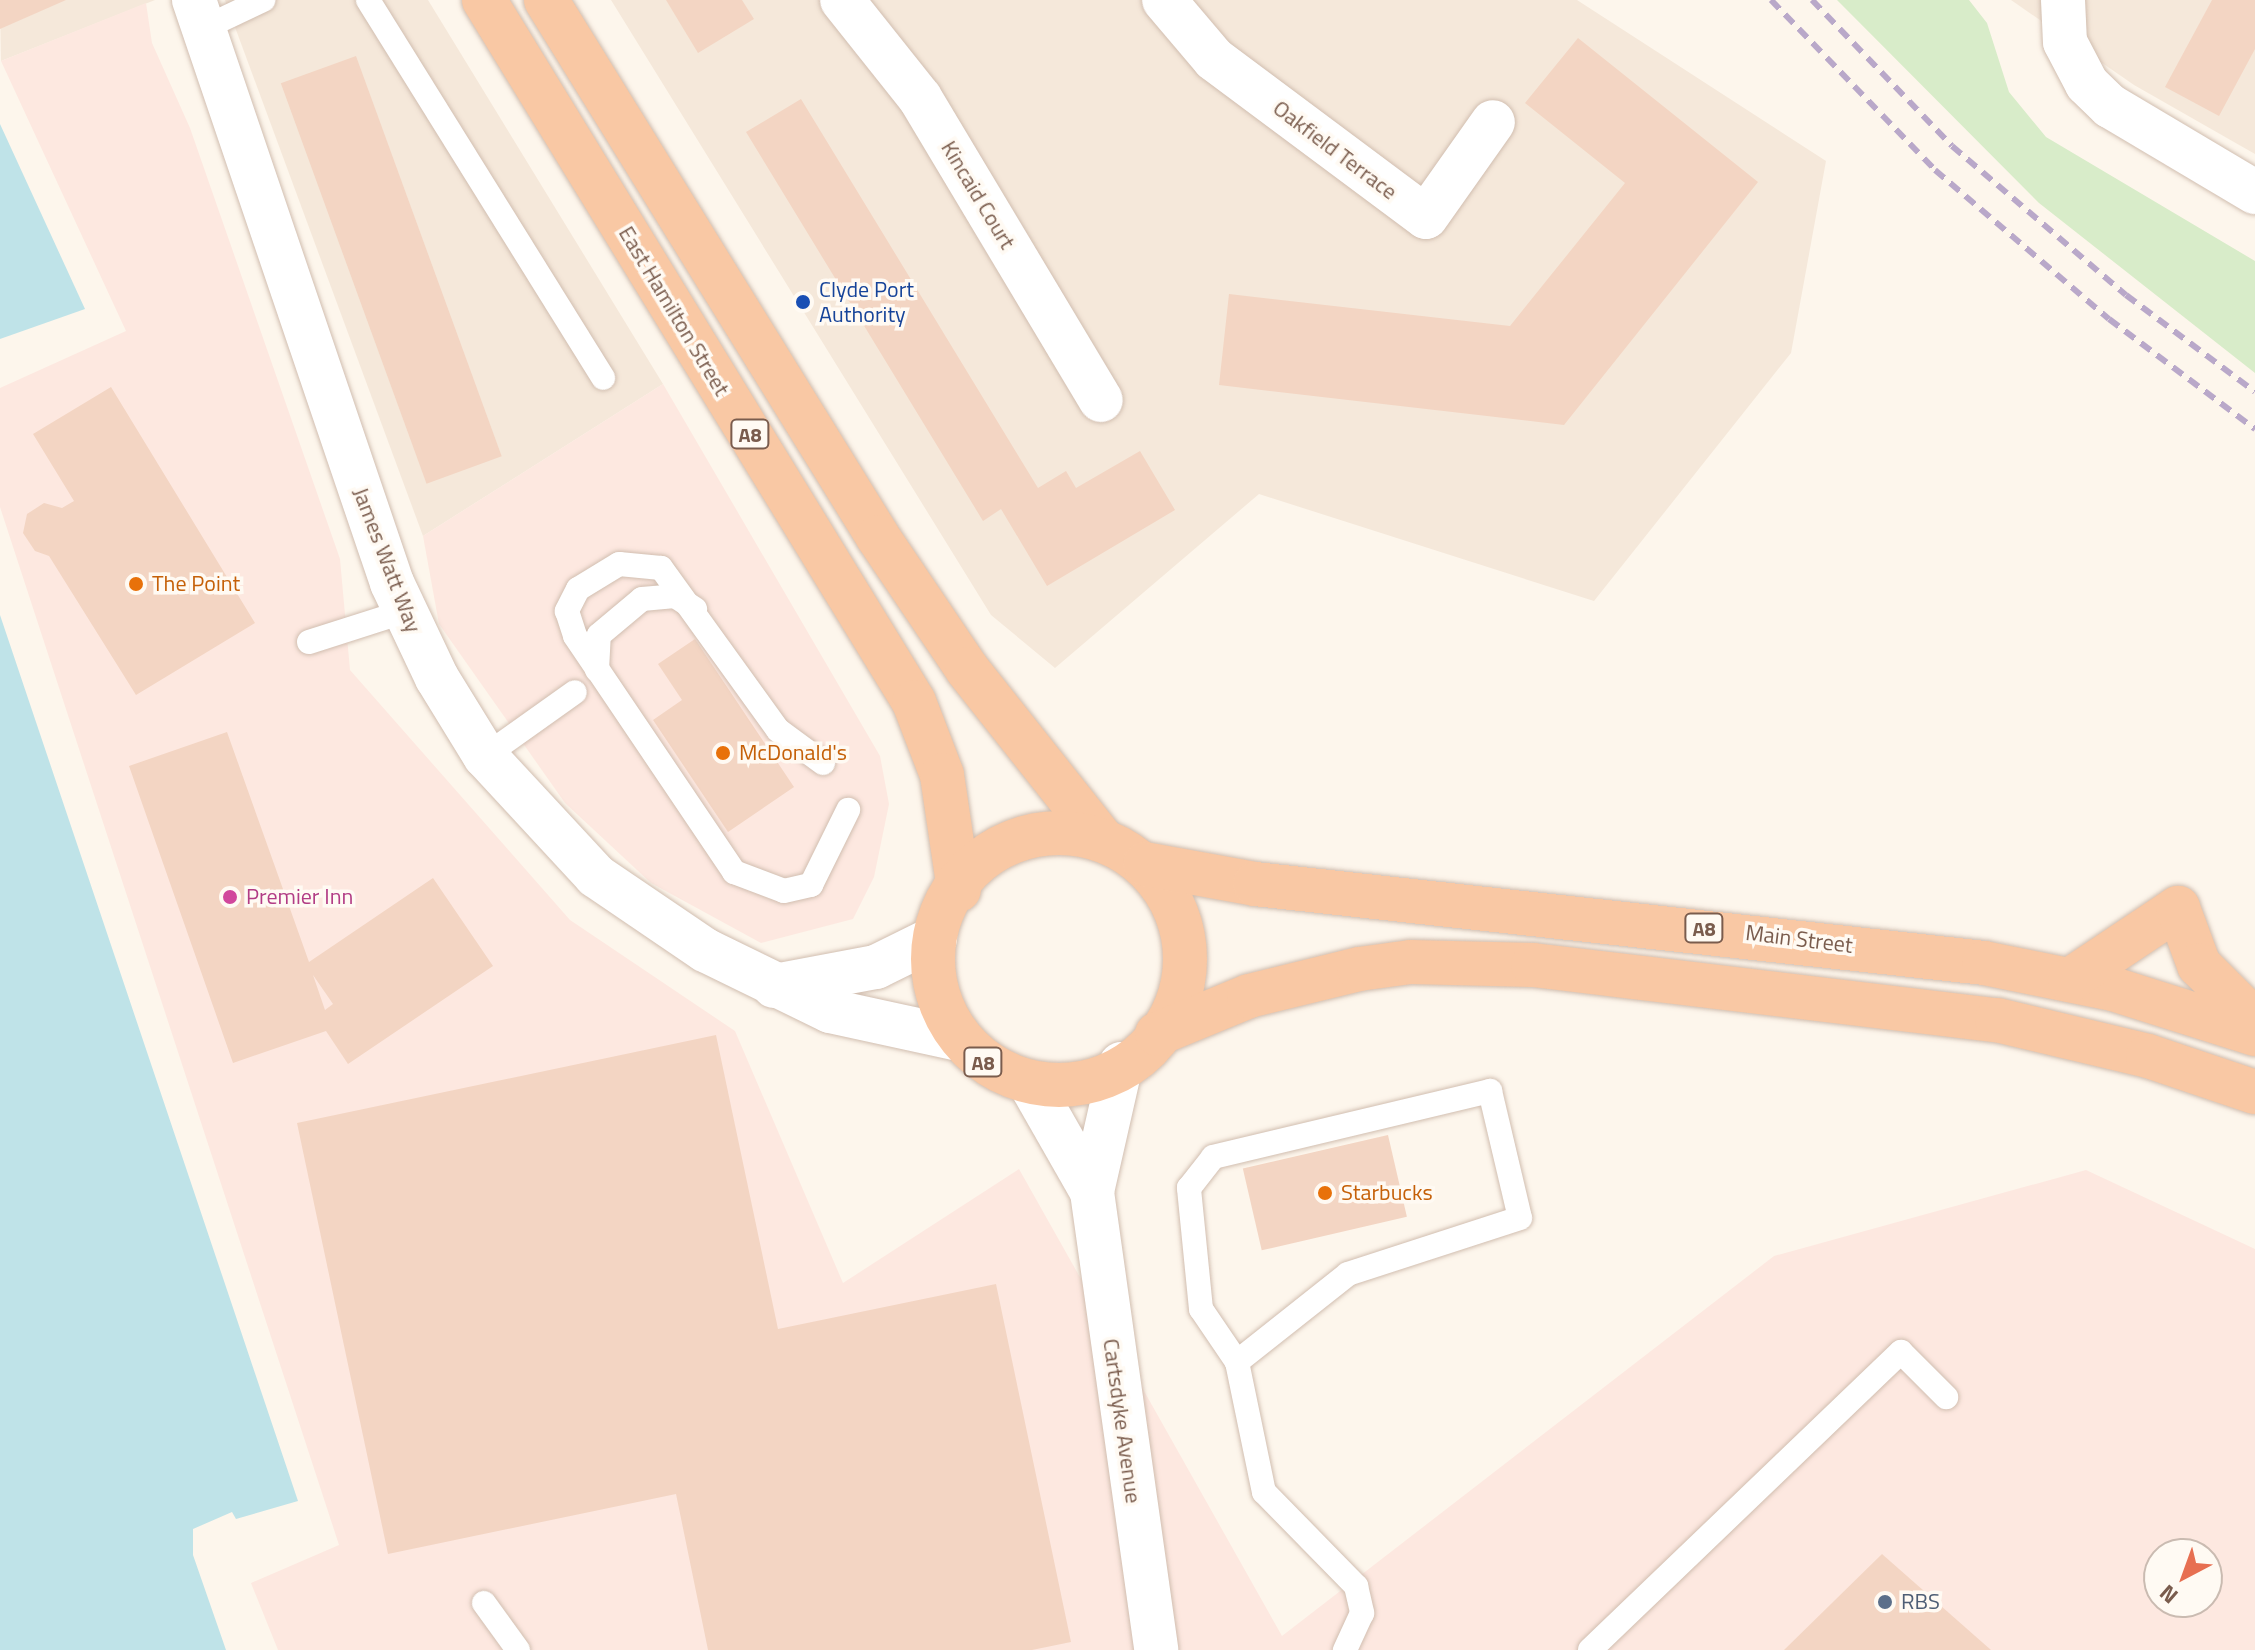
<!DOCTYPE html>
<html>
<head>
<meta charset="utf-8">
<style>
	body { margin:0 }
	#map { position:relative; width:2255px; height:1650px; overflow:hidden; background:#fdf6ec; font-family:"Titillium Web",sans-serif }
	div>[style] { position:absolute }
	.residential>* { inset:0; background:#f5e8da }
	.commercial>* { inset:0; background:#fde8e0 }
	.green>* { inset:0; background:#d8ecc9 }
	.water>* { inset:0; background:#bfe3e8 }
	.building>* { inset:0; background:#f3d5c3; transform-origin:0 0 }
	.roads { filter:drop-shadow(0 0 2px #d1beb0) drop-shadow(0 0 2px #d1beb0) }
	.service>* { height:24px; margin:-12px; padding:0 12px; transform-origin:12px; border-radius:12px; background:#fff }
	.minor>* { height:44px; margin:-22px; padding:0 22px; transform-origin:22px; border-radius:22px; background:#fff }
	.trunk>* { height:44px; margin:-22px; padding:0 22px; transform-origin:22px; border-radius:22px; background:#f9c8a4 }
	.trunk>.ring { margin:-22px; padding:0; box-sizing:content-box; background:none; border:44px solid #f9c8a4; border-radius:50% }
	.rail>* { height:6px; margin-top:-3px; transform-origin:0; background:repeating-linear-gradient(90deg,#b9a8c9 0 12px,transparent 0 20px) }
	.dots>* { width:22px; height:22px; translate:-50% -50%; box-sizing:border-box; border:4px solid #fffaf3; border-radius:50% }
	span { translate:-50% -50%; white-space:nowrap; text-align:center; line-height:1.15; -webkit-text-stroke:7px #fffaf3; paint-order:stroke }
	.shield-label span { padding:2px 6px; background:#fffaf3; border:2px solid; border-radius:6px; -webkit-text-stroke-width:0 }
	.shield-label { font-size:20px; color:#7a5c4d; font-weight:700 }
	.street-label { font-size:22px; color:#7a5c4d }
	.transit-label { font-size:22px; color:#164399 }
	.left { translate:0 -50%; text-align:left }
	.food-label { font-size:22px; color:#c56008 }
	.hotel-label { font-size:22px; color:#b23c85 }
	.service-label { font-size:22px; color:#4e5e75 }
	.north { position:absolute; left:2143px; top:1538px; width:80px; height:80px; box-sizing:border-box; background:#fffaf3; border:2px solid #cabbb1; border-radius:50%; rotate:221deg; font-size:22px; font-weight:700; line-height:32px; text-align:center; color:#7a5c4d }
	.north::after { content:''; display:block; margin:auto; width:28px; height:36px; background:#e76f51; clip-path:polygon(50% 0,100% 100%,50% 72%,0 100%) }
</style>
</head>
<body>
<div id="map">
	<div class="residential">
		<div style="clip-path:polygon(0 0,155px 0,1px 61px)"></div>
		<div style="clip-path:polygon(225px 0,428px 0,663px 384px,423px 536px)"></div>
		<div style="clip-path:polygon(611px 0,1577px 0,1826px 161px,1791px 353px,1594px 601px,1259px 494px,1055px 668px,991px 615px)"></div>
		<div style="clip-path:polygon(2011px 0,2255px 0,2255px 154px,2134px 85px)"></div>
	</div>
	<div class="commercial">
		<div style="clip-path:polygon(evenodd,146px 3px,152px 43px,190px 128px,340px 559px,350px 670px,570px 920px,735px 1031px,843px 1283px,1019px 1169px,1282px 1636px,1774px 1256px,2086px 1170px,2255px 1249px,2255px 1650px,278px 1650px,251px 1583px,339px 1545px,0 507px,0 388px,126px 331px,1px 61px,146px 3px,2159px 1554px,2207px 1554px,2207px 1602px,2159px 1602px,2159px 1554px)"></div>
		<div style="clip-path:polygon(663px 384px,880px 756px,889px 804px,874px 877px,853px 919px,761px 943px,651px 883px,565px 803px,439px 624px,423px 536px)"></div>
	</div>
	<div class="green">
		<div style="clip-path:polygon(1837px 0,1969px 0,1987px 23px,2009px 92px,2046px 137px,2255px 261px,2255px 373px,2039px 203px)"></div>
	</div>
	<div class="water">
		<div style="clip-path:polygon(0 124px,85px 309px,0 339px)"></div>
		<div style="clip-path:polygon(0 615px,298px 1501px,236px 1519px,232px 1512px,193px 1529px,193px 1555px,226px 1650px,0 1650px)"></div>
	</div>
	<div class="building">
		<div style="clip-path:polygon(0 0,66px 0,0 29px)"></div>
		<div style="clip-path:polygon(666px 0,742px 0,754px 19px,698px 53px)"></div>
		<div style="clip-path:polygon(2212px 0,2255px 0,2255px 49px,2219px 116px,2165px 87px)"></div>
		<div style="clip-path:polygon(1578px 38px,1758px 182px,1564px 425px,1219px 385px,1229px 294px,1510px 326px,1625px 183px,1525px 103px)"></div>
		<div style="left:356px;top:56px;width:426px;height:80px;rotate:70deg"></div>
		<div style="clip-path:polygon(801px 99px,1038px 488px,1066px 471px,1076px 488px,1140px 451px,1175px 510px,1047px 586px,1001px 509px,983px 521px,746px 132px)"></div>
		<div style="clip-path:polygon(111px 387px,255px 623px,136px 695px,49px 556px,35px 551px,23px 533px,27px 514px,44px 503px,62px 508px,74px 501px,33px 434px)"></div>
		<div style="clip-path:polygon(695px 639px,794px 787px,728px 832px,653px 720px,682px 700px,658px 664px)"></div>
		<div style="clip-path:polygon(evenodd,227px 732px,309px 962px,433px 878px,493px 966px,348px 1064px,326px 1031px,233px 1063px,129px 766px,227px 732px,313px 975px,333px 1004px,325px 1010px,313px 975px)"></div>
		<div style="clip-path:polygon(716px 1035px,778px 1329px,996px 1284px,1071px 1642px,1032px 1650px,708px 1650px,676px 1494px,388px 1554px,297px 1123px)"></div>
		<div style="left:1388px;top:1135px;width:84px;height:149px;rotate:77deg"></div>
		<div style="clip-path:polygon(1882px 1554px,1991px 1650px,1784px 1650px)"></div>
	</div>
	<div class="roads">
		<div class="service">
			<div style="left:368px;top:0;width:445px;rotate:58.1deg"></div>
			<div style="left:202px;top:29px;width:68px;rotate:-25.4deg"></div>
			<div style="left:309px;top:642px;width:99px;rotate:-17.7deg"></div>
			<div style="left:597px;top:670px;width:35px;rotate:-87deg"></div>
			<div style="left:599px;top:635px;width:56px;rotate:-39.9deg"></div>
			<div style="left:642px;top:599px;width:33px;rotate:-5deg"></div>
			<div style="left:675px;top:596px;width:24px;rotate:33deg"></div>
			<div style="left:485px;top:756px;width:110px;rotate:-35.4deg"></div>
			<div style="left:823px;top:763px;width:56px;rotate:-143.7deg"></div>
			<div style="left:778px;top:730px;width:200px;rotate:-125.8deg"></div>
			<div style="left:661px;top:568px;width:42px;rotate:-174.6deg"></div>
			<div style="left:619px;top:564px;width:48px;rotate:148.6deg"></div>
			<div style="left:578px;top:589px;width:25px;rotate:117deg"></div>
			<div style="left:567px;top:611px;width:26px;rotate:72deg"></div>
			<div style="left:575px;top:636px;width:285px;rotate:56deg"></div>
			<div style="left:734px;top:872px;width:53px;rotate:20.8deg"></div>
			<div style="left:784px;top:891px;width:28px;rotate:-13deg"></div>
			<div style="left:811px;top:885px;width:84px;rotate:-63.7deg"></div>
			<div style="left:1237px;top:1362px;width:64px;rotate:-124.2deg"></div>
			<div style="left:1201px;top:1309px;width:122px;rotate:-95.7deg"></div>
			<div style="left:1189px;top:1188px;width:39px;rotate:-52deg"></div>
			<div style="left:1213px;top:1157px;width:285px;rotate:-13.4deg"></div>
			<div style="left:1490px;top:1091px;width:130px;rotate:76.7deg"></div>
			<div style="left:1520px;top:1218px;width:181px;rotate:162deg"></div>
			<div style="left:1348px;top:1274px;width:142px;rotate:141.6deg"></div>
			<div style="left:1237px;top:1362px;width:133px;rotate:78.3deg"></div>
			<div style="left:1264px;top:1492px;width:132px;rotate:45.6deg"></div>
			<div style="left:1356px;top:1586px;width:28px;rotate:77deg"></div>
			<div style="left:1362px;top:1613px;width:41px;rotate:114.7deg"></div>
			<div style="left:484px;top:1603px;width:58px;rotate:54.1deg"></div>
			<div style="left:1590px;top:1650px;width:431px;rotate:-43.8deg"></div>
			<div style="left:1901px;top:1352px;width:64px;rotate:45deg"></div>
		</div>
		<div class="minor">
			<div style="left:194px;top:0;width:616px;rotate:71.24deg"></div>
			<div style="left:392px;top:583px;width:105px;rotate:64.7deg"></div>
			<div style="left:437px;top:678px;width:92px;rotate:58.4deg"></div>
			<div style="left:485px;top:756px;width:163px;rotate:47.2deg"></div>
			<div style="left:596px;top:876px;width:132px;rotate:34.2deg"></div>
			<div style="left:705px;top:950px;width:139px;rotate:26deg"></div>
			<div style="left:830px;top:1011px;width:127px;rotate:12.3deg"></div>
			<div style="left:842px;top:0;width:125px;rotate:51.5deg"></div>
			<div style="left:920px;top:98px;width:352px;rotate:59.1deg"></div>
			<div style="left:1164px;top:0;width:77px;rotate:49.7deg"></div>
			<div style="left:1214px;top:59px;width:264px;rotate:36.7deg"></div>
			<div style="left:1426px;top:217px;width:116px;rotate:-54.8deg"></div>
			<div style="left:2063px;top:0;width:42px;rotate:87.3deg"></div>
			<div style="left:2065px;top:42px;width:47px;rotate:62.4deg"></div>
			<div style="left:2087px;top:84px;width:32px;rotate:44deg"></div>
			<div style="left:2110px;top:106px;width:169px;rotate:30.7deg"></div>
			<div style="left:774px;top:986px;width:104px;rotate:-10.6deg"></div>
			<div style="left:876px;top:967px;width:66px;rotate:-26.2deg"></div>
			<div style="left:1121px;top:1064px;width:131px;rotate:102.8deg"></div>
			<div style="left:1092px;top:1192px;width:462px;rotate:82deg"></div>
			<div style="left:1031px;top:1085px;width:123px;rotate:60.3deg"></div>
		</div>
		<div class="trunk">
			<div style="left:484px;top:0;width:823px;rotate:58.51deg"></div>
			<div style="left:914px;top:702px;width:78px;rotate:69deg"></div>
			<div style="left:942px;top:775px;width:116px;rotate:81.6deg"></div>
			<div style="left:546px;top:0;width:631px;rotate:58.27deg"></div>
			<div style="left:878px;top:537px;width:159px;rotate:56deg"></div>
			<div style="left:967px;top:669px;width:214px;rotate:51.6deg"></div>
			<div class="ring" style="left:933px;top:833px;width:208px;height:208px"></div>
			<div style="left:1145px;top:864px;width:112px;rotate:10.3deg"></div>
			<div style="left:1255px;top:884px;width:733px;rotate:6.18deg"></div>
			<div style="left:1984px;top:963px;width:132px;rotate:11.4deg"></div>
			<div style="left:2113px;top:989px;width:149px;rotate:17.6deg"></div>
			<div style="left:2070px;top:980px;width:130px;rotate:-33.7deg"></div>
			<div style="left:2178px;top:908px;width:61px;rotate:69.8deg"></div>
			<div style="left:2199px;top:965px;width:79px;rotate:45deg"></div>
			<div style="left:1157px;top:1034px;width:100px;rotate:-22.4deg"></div>
			<div style="left:1249px;top:996px;width:113px;rotate:-13.8deg"></div>
			<div style="left:1359px;top:969px;width:52px;rotate:-7.7deg"></div>
			<div style="left:1411px;top:962px;width:122px;rotate:1.4deg"></div>
			<div style="left:1533px;top:965px;width:467px;rotate:6.8deg"></div>
			<div style="left:1997px;top:1020px;width:155px;rotate:13.4deg"></div>
			<div style="left:2148px;top:1056px;width:113px;rotate:18.6deg"></div>
		</div>
	</div>
	<div class="rail">
		<div style="left:1771px;top:0;width:236px;rotate:46deg"></div>
		<div style="left:1935px;top:170px;width:229px;rotate:40.6deg"></div>
		<div style="left:2109px;top:319px;width:183px;rotate:37deg"></div>
		<div style="left:1812px;top:0;width:202px;rotate:46.2deg"></div>
		<div style="left:1952px;top:146px;width:229px;rotate:40.6deg"></div>
		<div style="left:2126px;top:295px;width:161px;rotate:36.9deg"></div>
	</div>
	<div class="dots">
		<div style="left:803px;top:302px;background:#1a4fb4"></div>
		<div style="left:136px;top:584px;background:#e8710a"></div>
		<div style="left:723px;top:753px;background:#e8710a"></div>
		<div style="left:230px;top:897px;background:#d1479c"></div>
		<div style="left:1325px;top:1193px;background:#e8710a"></div>
		<div style="left:1885px;top:1602px;background:#5c6f8a"></div>
	</div>
	<div class="shield-label">
		<span style="left:750px;top:434px">A8</span>
		<span style="left:1704px;top:928px">A8</span>
		<span style="left:983px;top:1062px">A8</span>
	</div>
	<div class="street-label">
		<span style="left:1335px;top:150px;rotate:37deg">Oakfield Terrace</span>
		<span style="left:978px;top:195px;rotate:59deg">Kincaid Court</span>
		<span style="left:674px;top:311px;rotate:59deg">East Hamilton Street</span>
		<span style="left:387px;top:560px;rotate:69deg">James Watt Way</span>
		<span style="left:1799px;top:939px;rotate:7deg">Main Street</span>
		<span style="left:1122px;top:1421px;rotate:82deg">Cartsdyke Avenue</span>
	</div>
	<div class="transit-label">
		<span class="left" style="left:819px;top:302px">Clyde Port<br>Authority</span>
	</div>
	<div class="food-label">
		<span class="left" style="left:152px;top:584px">The Point</span>
		<span class="left" style="left:739px;top:753px">McDonald's</span>
		<span class="left" style="left:1341px;top:1193px">Starbucks</span>
	</div>
	<div class="hotel-label">
		<span class="left" style="left:246px;top:897px">Premier Inn</span>
	</div>
	<div class="service-label">
		<span class="left" style="left:1901px;top:1602px">RBS</span>
	</div>
	<div class="north">N</div>
</div>
</body>
</html>
